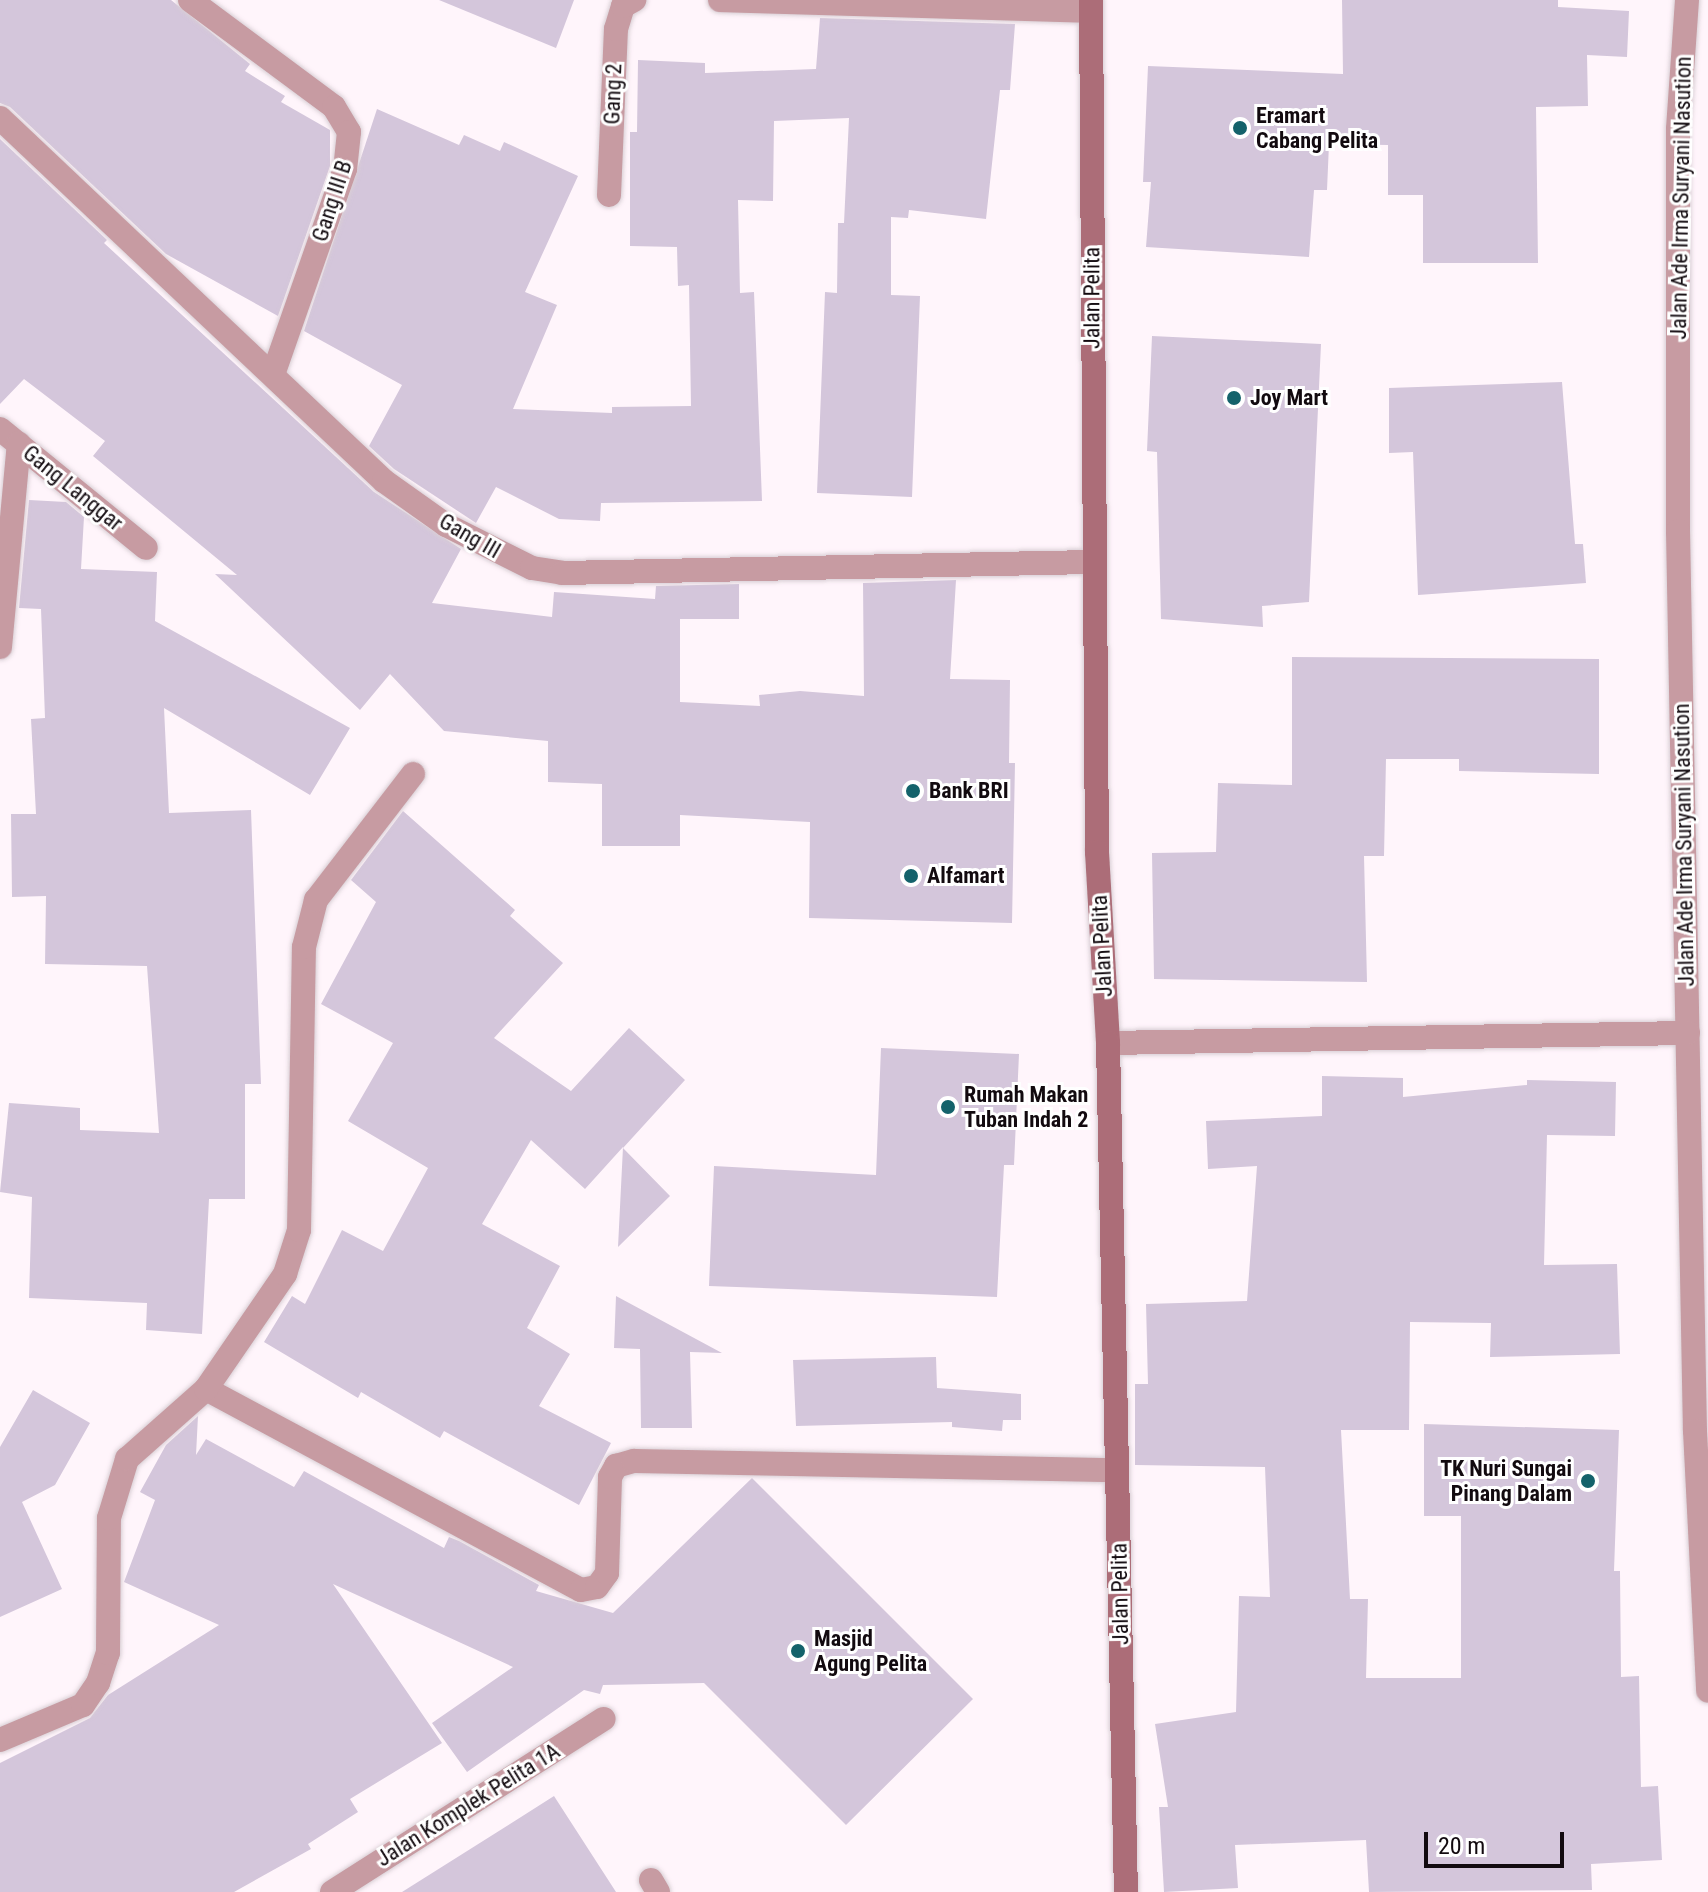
<!DOCTYPE html>
<html>
<head>
<meta charset="utf-8">
<style>
	body { margin:0 }
	#map { position:relative; width:1708px; height:1892px; overflow:hidden; background:#fff5fb; font-family:"Roboto Condensed",sans-serif }
	div>[style] { position:absolute }
	.building>* { inset:0; background:#d4c6db }
	.roads { filter:drop-shadow(0 0 2px #d9cfd5) drop-shadow(0 0 2px #d9cfd5) }
	.lane>* { height:24px; margin:-12px; padding:0 12px; transform-origin:12px; border-radius:12px; background:#c79ba2 }
	.street>* { height:24px; margin:-12px; padding:0 12px; transform-origin:12px; border-radius:12px; background:#c79ba2 }
	.secondary>* { height:24px; margin:-12px; padding:0 12px; transform-origin:12px; border-radius:12px; background:#ac6d78 }
	.dots>* { width:22px; height:22px; translate:-50% -50%; box-sizing:border-box; border:4px solid #fff; border-radius:50% }
	span { translate:-50% -50%; white-space:nowrap; text-align:center; line-height:1.15; -webkit-text-stroke:6px #fff; paint-order:stroke }
	.street-label { font-size:22px; color:#120a0f }
	.poi-label { font-size:22px; color:#120a0f; font-weight:700 }
	.left { translate:0 -50%; text-align:left }
	.right { translate:-100% -50%; text-align:right }
	.scale { position:absolute; left:1424px; top:1832px; width:140px; height:36px; box-sizing:border-box; border:4px solid #120a0f; border-top:0; padding-left:10px; font-size:24px; line-height:28px; white-space:nowrap; color:#120a0f; -webkit-text-stroke:6px #fff; paint-order:stroke }
</style>
</head>
<body>
<div id="map">
	<div class="building">
		<div style="clip-path:polygon(0 0,171px 0,250px 64px,245px 71px,285px 96px,281px 102px,330px 130px,330px 166px,278px 316px,166px 254px,10px 107px,0 103px)"></div>
		<div style="clip-path:polygon(439px 0,574px 0,556px 48px)"></div>
		<div style="clip-path:polygon(1342px 0,1558px 0,1558px 7px,1629px 11px,1627px 57px,1587px 55px,1588px 106px,1536px 107px,1538px 263px,1423px 263px,1423px 195px,1388px 195px,1388px 145px,1329px 144px,1327px 190px,1314px 190px,1309px 257px,1146px 247px,1151px 182px,1143px 182px,1148px 66px,1343px 74px)"></div>
		<div style="clip-path:polygon(820px 18px,1015px 24px,1010px 90px,1000px 90px,986px 219px,909px 210px,908px 218px,891px 217px,891px 295px,920px 296px,912px 497px,817px 493px,825px 292px,837px 293px,838px 223px,844px 223px,849px 118px,774px 121px,773px 201px,738px 200px,740px 293px,754px 292px,762px 501px,601px 503px,600px 521px,559px 519px,496px 487px,476px 523px,394px 469px,369px 446px,402px 385px,304px 331px,377px 109px,459px 145px,464px 135px,500px 151px,504px 142px,578px 176px,525px 292px,557px 305px,513px 409px,612px 413px,612px 407px,691px 406px,689px 285px,678px 286px,677px 247px,630px 246px,630px 132px,637px 132px,638px 60px,705px 63px,705px 73px,816px 69px)"></div>
		<div style="clip-path:polygon(0 139px,107px 240px,104px 243px,374px 492px,461px 549px,432px 603px,552px 617px,554px 592px,655px 599px,656px 586px,739px 584px,739px 619px,680px 619px,680px 702px,760px 706px,759px 695px,800px 691px,864px 696px,863px 583px,956px 580px,950px 679px,1010px 680px,1009px 763px,1015px 763px,1012px 923px,809px 918px,810px 822px,680px 815px,680px 846px,602px 846px,602px 784px,548px 782px,548px 741px,444px 731px,390px 674px,360px 710px,215px 574px,237px 575px,93px 456px,105px 441px,24px 379px,0 404px)"></div>
		<div style="clip-path:polygon(1152px 336px,1321px 344px,1309px 602px,1262px 606px,1263px 627px,1161px 619px,1157px 452px,1147px 451px)"></div>
		<div style="clip-path:polygon(1562px 382px,1575px 544px,1583px 544px,1586px 583px,1418px 595px,1413px 452px,1389px 453px,1389px 388px)"></div>
		<div style="clip-path:polygon(29px 500px,66px 502px,84px 517px,81px 569px,157px 572px,155px 621px,350px 728px,310px 795px,164px 708px,169px 813px,251px 810px,261px 1084px,245px 1084px,245px 1199px,209px 1199px,202px 1334px,146px 1330px,147px 1303px,29px 1298px,32px 1197px,0 1192px,9px 1103px,80px 1108px,80px 1130px,159px 1133px,147px 966px,45px 964px,46px 896px,12px 897px,11px 814px,36px 814px,31px 719px,45px 718px,41px 609px,19px 608px)"></div>
		<div style="clip-path:polygon(1292px 657px,1599px 659px,1599px 774px,1459px 771px,1459px 759px,1386px 759px,1384px 856px,1364px 856px,1367px 982px,1154px 979px,1152px 853px,1216px 852px,1218px 783px,1292px 785px)"></div>
		<div style="clip-path:polygon(403px 811px,515px 910px,510px 916px,563px 963px,494px 1038px,571px 1091px,629px 1028px,685px 1080px,623px 1148px,670px 1196px,618px 1247px,623px 1147px,585px 1189px,531px 1140px,482px 1224px,560px 1266px,527px 1328px,570px 1354px,539px 1406px,611px 1443px,579px 1505px,444px 1431px,440px 1438px,361px 1392px,358px 1398px,264px 1342px,292px 1296px,305px 1304px,342px 1230px,383px 1251px,428px 1168px,348px 1121px,393px 1043px,321px 1004px,376px 902px,351px 880px)"></div>
		<div style="clip-path:polygon(881px 1048px,1019px 1054px,1014px 1165px,1004px 1165px,997px 1297px,709px 1286px,714px 1166px,876px 1175px)"></div>
		<div style="clip-path:polygon(1322px 1076px,1403px 1078px,1403px 1097px,1527px 1085px,1527px 1080px,1616px 1082px,1615px 1136px,1547px 1135px,1544px 1265px,1617px 1264px,1620px 1354px,1490px 1357px,1491px 1323px,1410px 1322px,1409px 1430px,1341px 1430px,1350px 1599px,1368px 1599px,1366px 1678px,1461px 1678px,1461px 1516px,1424px 1516px,1424px 1424px,1619px 1430px,1614px 1571px,1620px 1571px,1621px 1677px,1639px 1676px,1641px 1787px,1658px 1786px,1662px 1860px,1591px 1864px,1592px 1890px,1369px 1892px,1366px 1840px,1235px 1845px,1238px 1888px,1164px 1892px,1159px 1807px,1168px 1807px,1155px 1724px,1236px 1712px,1239px 1596px,1270px 1597px,1265px 1467px,1135px 1465px,1135px 1384px,1148px 1384px,1146px 1304px,1247px 1301px,1257px 1166px,1208px 1169px,1206px 1121px,1322px 1116px)"></div>
		<div style="clip-path:polygon(616px 1296px,722px 1353px,690px 1352px,692px 1428px,641px 1428px,640px 1349px,614px 1348px)"></div>
		<div style="clip-path:polygon(936px 1357px,937px 1388px,1021px 1394px,1021px 1420px,1003px 1420px,1002px 1431px,952px 1427px,952px 1422px,796px 1426px,793px 1360px)"></div>
		<div style="clip-path:polygon(33px 1390px,90px 1423px,55px 1485px,22px 1502px,62px 1589px,0 1617px,0 1447px)"></div>
		<div style="clip-path:polygon(198px 1416px,196px 1455px,206px 1439px,294px 1487px,304px 1471px,444px 1548px,449px 1537px,459px 1541px,539px 1585px,536px 1591px,613px 1613px,752px 1478px,973px 1699px,846px 1825px,704px 1683px,603px 1685px,600px 1694px,584px 1690px,467px 1772px,432px 1723px,513px 1667px,333px 1584px,442px 1743px,350px 1799px,358px 1812px,308px 1844px,311px 1849px,234px 1892px,0 1892px,0 1763px,90px 1718px,108px 1695px,219px 1625px,124px 1582px,155px 1500px,140px 1492px,166px 1445px)"></div>
		<div style="clip-path:polygon(554px 1796px,616px 1892px,402px 1892px,521px 1817px)"></div>
	</div>
	<div class="roads">
		<div class="lane">
			<div style="left:651px;top:1880px;width:14px;rotate:60deg"></div>
		</div>
		<div class="street">
			<div style="left:190px;top:0;width:179px;rotate:36.6deg"></div>
			<div style="left:334px;top:107px;width:29px;rotate:59deg"></div>
			<div style="left:349px;top:132px;width:37px;rotate:96deg"></div>
			<div style="left:345px;top:169px;width:218px;rotate:109.3deg"></div>
			<div style="left:720px;top:0;width:371px;rotate:1.7deg"></div>
			<div style="left:1687px;top:0;width:129px;rotate:94deg"></div>
			<div style="left:1678px;top:129px;width:402px;rotate:90deg"></div>
			<div style="left:1678px;top:531px;width:900px;rotate:88.92deg"></div>
			<div style="left:1695px;top:1431px;width:260px;rotate:87.1deg"></div>
			<div style="left:0;top:118px;width:528px;rotate:43.39deg"></div>
			<div style="left:384px;top:481px;width:76px;rotate:35.4deg"></div>
			<div style="left:446px;top:525px;width:96px;rotate:26.6deg"></div>
			<div style="left:532px;top:568px;width:30px;rotate:9deg"></div>
			<div style="left:562px;top:573px;width:531px;rotate:-1.19deg"></div>
			<div style="left:609px;top:195px;width:166px;rotate:-87.6deg"></div>
			<div style="left:616px;top:29px;width:24px;rotate:-73deg"></div>
			<div style="left:623px;top:6px;width:13px;rotate:-29deg"></div>
			<div style="left:0;top:429px;width:188px;rotate:39.2deg"></div>
			<div style="left:0;top:647px;width:204px;rotate:-84.7deg"></div>
			<div style="left:1108px;top:1043px;width:580px;rotate:-0.99deg"></div>
			<div style="left:206px;top:1389px;width:425px;rotate:28.2deg"></div>
			<div style="left:581px;top:1590px;width:16px;rotate:-11deg"></div>
			<div style="left:597px;top:1587px;width:17px;rotate:-54deg"></div>
			<div style="left:607px;top:1573px;width:96px;rotate:-88.2deg"></div>
			<div style="left:610px;top:1477px;width:13px;rotate:-61deg"></div>
			<div style="left:616px;top:1466px;width:19px;rotate:-16deg"></div>
			<div style="left:634px;top:1461px;width:483px;rotate:1.1deg"></div>
			<div style="left:0;top:1740px;width:90px;rotate:-22.9deg"></div>
			<div style="left:83px;top:1705px;width:27px;rotate:-56deg"></div>
			<div style="left:98px;top:1683px;width:32px;rotate:-72deg"></div>
			<div style="left:108px;top:1653px;width:135px;rotate:-89.6deg"></div>
			<div style="left:109px;top:1518px;width:62px;rotate:-73deg"></div>
			<div style="left:127px;top:1459px;width:106px;rotate:-41.5deg"></div>
			<div style="left:206px;top:1389px;width:140px;rotate:-55.5deg"></div>
			<div style="left:285px;top:1274px;width:46px;rotate:-72.3deg"></div>
			<div style="left:299px;top:1230px;width:283px;rotate:-89deg"></div>
			<div style="left:304px;top:947px;width:49px;rotate:-75.7deg"></div>
			<div style="left:316px;top:900px;width:159px;rotate:-52.4deg"></div>
			<div style="left:332px;top:1892px;width:322px;rotate:-32.5deg"></div>
		</div>
		<div class="secondary">
			<div style="left:1091px;top:0;width:852px;rotate:89.6deg"></div>
			<div style="left:1097px;top:852px;width:191px;rotate:86.7deg"></div>
			<div style="left:1108px;top:1043px;width:849px;rotate:88.79deg"></div>
		</div>
	</div>
	<div class="dots">
		<div style="left:1240px;top:128px;background:#14626b"></div>
		<div style="left:1234px;top:398px;background:#14626b"></div>
		<div style="left:913px;top:791px;background:#14626b"></div>
		<div style="left:911px;top:876px;background:#14626b"></div>
		<div style="left:948px;top:1107px;background:#14626b"></div>
		<div style="left:1588px;top:1481px;background:#14626b"></div>
		<div style="left:798px;top:1651px;background:#14626b"></div>
	</div>
	<div class="street-label">
		<span style="left:613px;top:94px;rotate:-88deg">Gang 2</span>
		<span style="left:1681px;top:198px;rotate:-89deg">Jalan Ade Irma Suryani Nasution</span>
		<span style="left:332px;top:201px;rotate:-72deg">Gang III B</span>
		<span style="left:1092px;top:298px;rotate:-90deg">Jalan Pelita</span>
		<span style="left:73px;top:488px;rotate:39deg">Gang Langgar</span>
		<span style="left:470px;top:536px;rotate:30deg">Gang III</span>
		<span style="left:1684px;top:845px;rotate:-91deg">Jalan Ade Irma Suryani Nasution</span>
		<span style="left:1102px;top:946px;rotate:-93deg">Jalan Pelita</span>
		<span style="left:1120px;top:1594px;rotate:-91deg">Jalan Pelita</span>
		<span style="left:468px;top:1805px;rotate:-32deg">Jalan Komplek Pelita 1A</span>
	</div>
	<div class="poi-label">
		<span class="left" style="left:1256px;top:128px">Eramart<br>Cabang Pelita</span>
		<span class="left" style="left:1250px;top:398px">Joy Mart</span>
		<span class="left" style="left:929px;top:791px">Bank BRI</span>
		<span class="left" style="left:927px;top:876px">Alfamart</span>
		<span class="left" style="left:964px;top:1107px">Rumah Makan<br>Tuban Indah 2</span>
		<span class="right" style="left:1572px;top:1481px">TK Nuri Sungai<br>Pinang Dalam</span>
		<span class="left" style="left:814px;top:1651px">Masjid<br>Agung Pelita</span>
	</div>
	<div class="scale">20 m</div>
</div>
</body>
</html>
